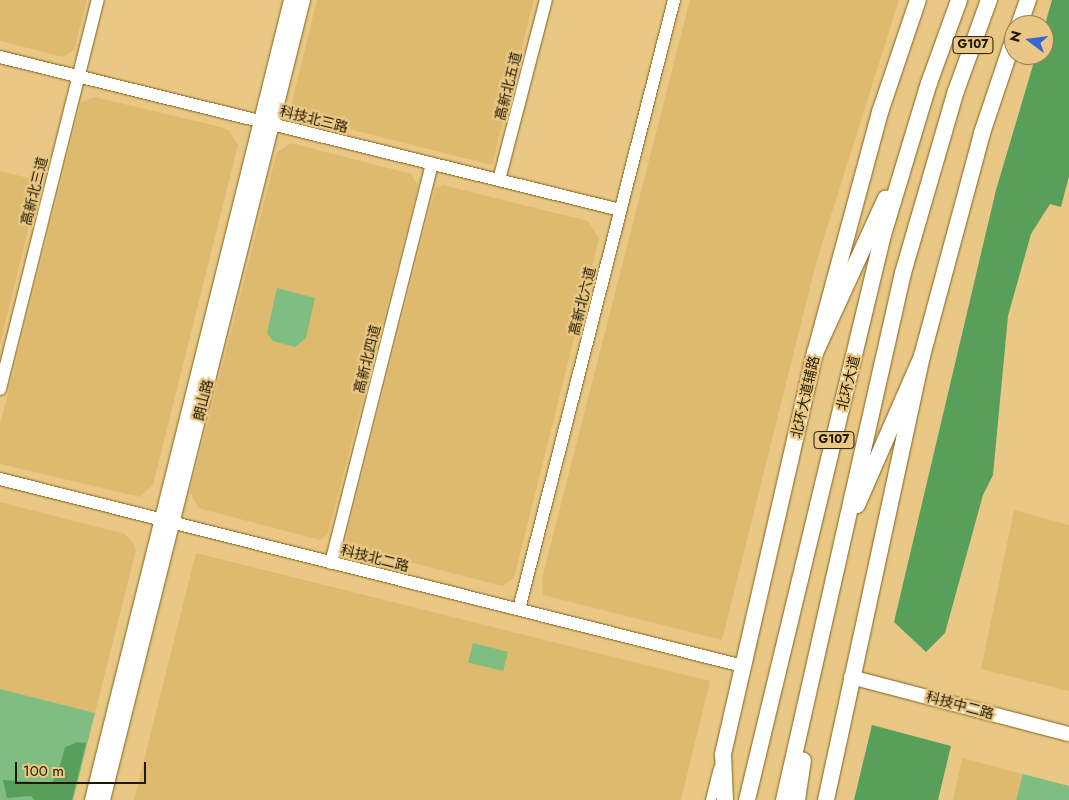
<!DOCTYPE html>
<html>
<head>
<meta charset="utf-8">
<style>
	body { margin:0 }
	#map { position:relative; width:1069px; height:800px; overflow:hidden; background:#e8c884; font-family:Jost,"Noto Sans SC",sans-serif }
	div>[style] { position:absolute }
	.built>* { inset:0; background:#deba6f }
	.green>* { inset:0; background:#7fbd80; transform-origin:0 0 }
	.forest>* { inset:0; background:#599f5c }
	.roads { filter:drop-shadow(0 0 1px #80621b) drop-shadow(0 0 1px #80621b) }
	.minor>* { height:10px; margin:-5px; padding:0 5px; transform-origin:5px; border-radius:5px; background:#fff }
	.tertiary>* { height:12px; margin:-6px; padding:0 6px; transform-origin:6px; border-radius:6px; background:#fff }
	.secondary>* { height:14px; margin:-7px; padding:0 7px; transform-origin:7px; border-radius:7px; background:#fff }
	.primary>* { height:16px; margin:-8px; padding:0 8px; transform-origin:8px; border-radius:8px; background:#fff }
	.trunk>* { height:16px; margin:-8px; padding:0 8px; transform-origin:8px; border-radius:8px; background:#fff }
	span { translate:-50% -50%; white-space:nowrap; text-align:center; line-height:1.15; -webkit-text-stroke:4.5px #e8c884; paint-order:stroke }
	.shield-label span { padding:1px 4px; background:#e8c884; border:1px solid; border-radius:4px; -webkit-text-stroke-width:0 }
	.shield-label { font-size:12px; color:#231700; font-weight:700 }
	.street-label { font-size:14px; color:#231700 }
	.north { position:absolute; left:1004px; top:15px; width:50px; height:50px; box-sizing:border-box; background:#e8c884; border:1px solid #99814f; border-radius:50%; rotate:285deg; font-size:14px; font-weight:700; line-height:20px; text-align:center; color:#231700 }
	.north::after { content:''; display:block; margin:auto; width:18px; height:22px; background:#3864d4; clip-path:polygon(50% 0,100% 100%,50% 72%,0 100%) }
	.scale { position:absolute; left:15px; top:762px; width:131px; height:22px; box-sizing:border-box; border:2px solid #231700; border-top:0; padding-left:6px; font-size:15px; line-height:18px; white-space:nowrap; color:#231700; -webkit-text-stroke:4px #e8c884; paint-order:stroke }
</style>
</head>
<body>
<div id="map">
	<div class="built">
		<div style="clip-path:polygon(0 0,87px 0,74px 50px,63px 57px,0 41px)"></div>
		<div style="clip-path:polygon(317px 0,534px 0,492px 165px,301px 117px,292px 102px)"></div>
		<div style="clip-path:polygon(690px 0,899px 0,816px 263px,722px 640px,543px 595px,542px 578px)"></div>
		<div style="clip-path:polygon(94px 97px,221px 127px,229px 131px,238px 145px,153px 485px,140px 497px,0 464px,0 425px,81px 103px)"></div>
		<div style="clip-path:polygon(291px 143px,411px 174px,418px 186px,328px 534px,320px 540px,198px 508px,190px 492px,277px 152px)"></div>
		<div style="clip-path:polygon(0 171px,40px 181px,0 345px)"></div>
		<div style="clip-path:polygon(443px 185px,588px 221px,599px 239px,514px 578px,502px 586px,348px 546px,346px 539px,435px 189px)"></div>
		<div style="clip-path:polygon(0 502px,125px 534px,134px 544px,136px 550px,95px 713px,0 689px)"></div>
		<div style="clip-path:polygon(1014px 510px,1069px 525px,1069px 691px,981px 669px)"></div>
		<div style="clip-path:polygon(196px 553px,710px 681px,681px 800px,134px 800px)"></div>
		<div style="clip-path:polygon(962px 758px,1023px 774px,1016px 800px,953px 800px)"></div>
	</div>
	<div class="green">
		<div style="clip-path:polygon(277px 288px,315px 298px,306px 338px,295px 347px,273px 341px,267px 333px)"></div>
		<div style="left:473px;top:643px;width:36px;height:20px;rotate:14deg"></div>
		<div style="clip-path:polygon(0 689px,95px 713px,73px 800px,0 800px)"></div>
		<div style="clip-path:polygon(1023px 774px,1069px 786px,1069px 800px,1016px 800px)"></div>
	</div>
	<div class="forest">
		<div style="clip-path:polygon(1052px 0,1069px 0,1069px 176px,1061px 207px,1050px 204px,1031px 234px,1008px 316px,993px 475px,983px 495px,945px 633px,926px 652px,894px 622px,996px 190px,1036px 55px,1044px 55px,1044px 28px)"></div>
		<div style="clip-path:polygon(872px 725px,951px 746px,938px 800px,854px 800px)"></div>
		<div style="clip-path:polygon(78px 742px,86px 743px,72px 800px,34px 800px,31px 796px,7px 798px,3px 780px,52px 783px,58px 772px,65px 747px)"></div>
	</div>
	<div class="roads">
		<div class="minor">
			<div style="left:711px;top:800px;width:32px;rotate:-76deg"></div>
		</div>
		<div class="tertiary">
			<div style="left:0;top:57px;width:639px;rotate:13.86deg"></div>
			<div style="left:499px;top:180px;width:186px;rotate:-75.4deg"></div>
			<div style="left:0;top:389px;width:401px;rotate:-75.9deg"></div>
			<div style="left:0;top:479px;width:766px;rotate:14.13deg"></div>
			<div style="left:331px;top:563px;width:412px;rotate:-75.8deg"></div>
			<div style="left:519px;top:609px;width:628px;rotate:-75.72deg"></div>
		</div>
		<div class="secondary">
			<div style="left:851px;top:677px;width:225px;rotate:14.7deg"></div>
			<div style="left:92px;top:800px;width:824px;rotate:-76.03deg"></div>
			<div style="left:103px;top:800px;width:825px;rotate:-75.96deg"></div>
		</div>
		<div class="primary">
			<div style="left:1019px;top:25px;width:27px;rotate:-70deg"></div>
			<div style="left:725px;top:800px;width:46px;rotate:-92.5deg"></div>
			<div style="left:723px;top:754px;width:411px;rotate:-77.1deg"></div>
			<div style="left:815px;top:353px;width:250px;rotate:-74.9deg"></div>
			<div style="left:880px;top:112px;width:118px;rotate:-71.3deg"></div>
			<div style="left:826px;top:800px;width:454px;rotate:-77.8deg"></div>
			<div style="left:922px;top:356px;width:231px;rotate:-74.9deg"></div>
			<div style="left:982px;top:133px;width:100px;rotate:-71.4deg"></div>
		</div>
		<div class="trunk">
			<div style="left:815px;top:353px;width:170px;rotate:-65.4deg"></div>
			<div style="left:857px;top:505px;width:163px;rotate:-66.4deg"></div>
			<div style="left:747px;top:800px;width:581px;rotate:-76.47deg"></div>
			<div style="left:883px;top:235px;width:159px;rotate:-73.2deg"></div>
			<div style="left:929px;top:83px;width:88px;rotate:-70.1deg"></div>
			<div style="left:784px;top:800px;width:540px;rotate:-77.28deg"></div>
			<div style="left:903px;top:273px;width:190px;rotate:-73.8deg"></div>
			<div style="left:956px;top:91px;width:97px;rotate:-70.1deg"></div>
			<div style="left:797px;top:800px;width:40px;rotate:-81.5deg"></div>
		</div>
	</div>
	<div class="shield-label">
		<span style="left:973px;top:45px">G107</span>
		<span style="left:834px;top:440px">G107</span>
	</div>
	<div class="street-label">
		<span style="left:508px;top:86px;rotate:-76deg">高新北五道</span>
		<span style="left:314px;top:119px;rotate:14deg">科技北三路</span>
		<span style="left:34px;top:191px;rotate:-76deg">高新北三道</span>
		<span style="left:582px;top:301px;rotate:-76deg">高新北六道</span>
		<span style="left:367px;top:359px;rotate:-76deg">高新北四道</span>
		<span style="left:848px;top:383px;rotate:-76deg">北环大道</span>
		<span style="left:805px;top:397px;rotate:-77deg">北环大道辅路</span>
		<span style="left:203px;top:400px;rotate:-76deg">朗山路</span>
		<span style="left:375px;top:558px;rotate:14deg">科技北二路</span>
		<span style="left:960px;top:705px;rotate:15deg">科技中二路</span>
	</div>
	<div class="north">N</div>
	<div class="scale">100 m</div>
</div>
</body>
</html>
